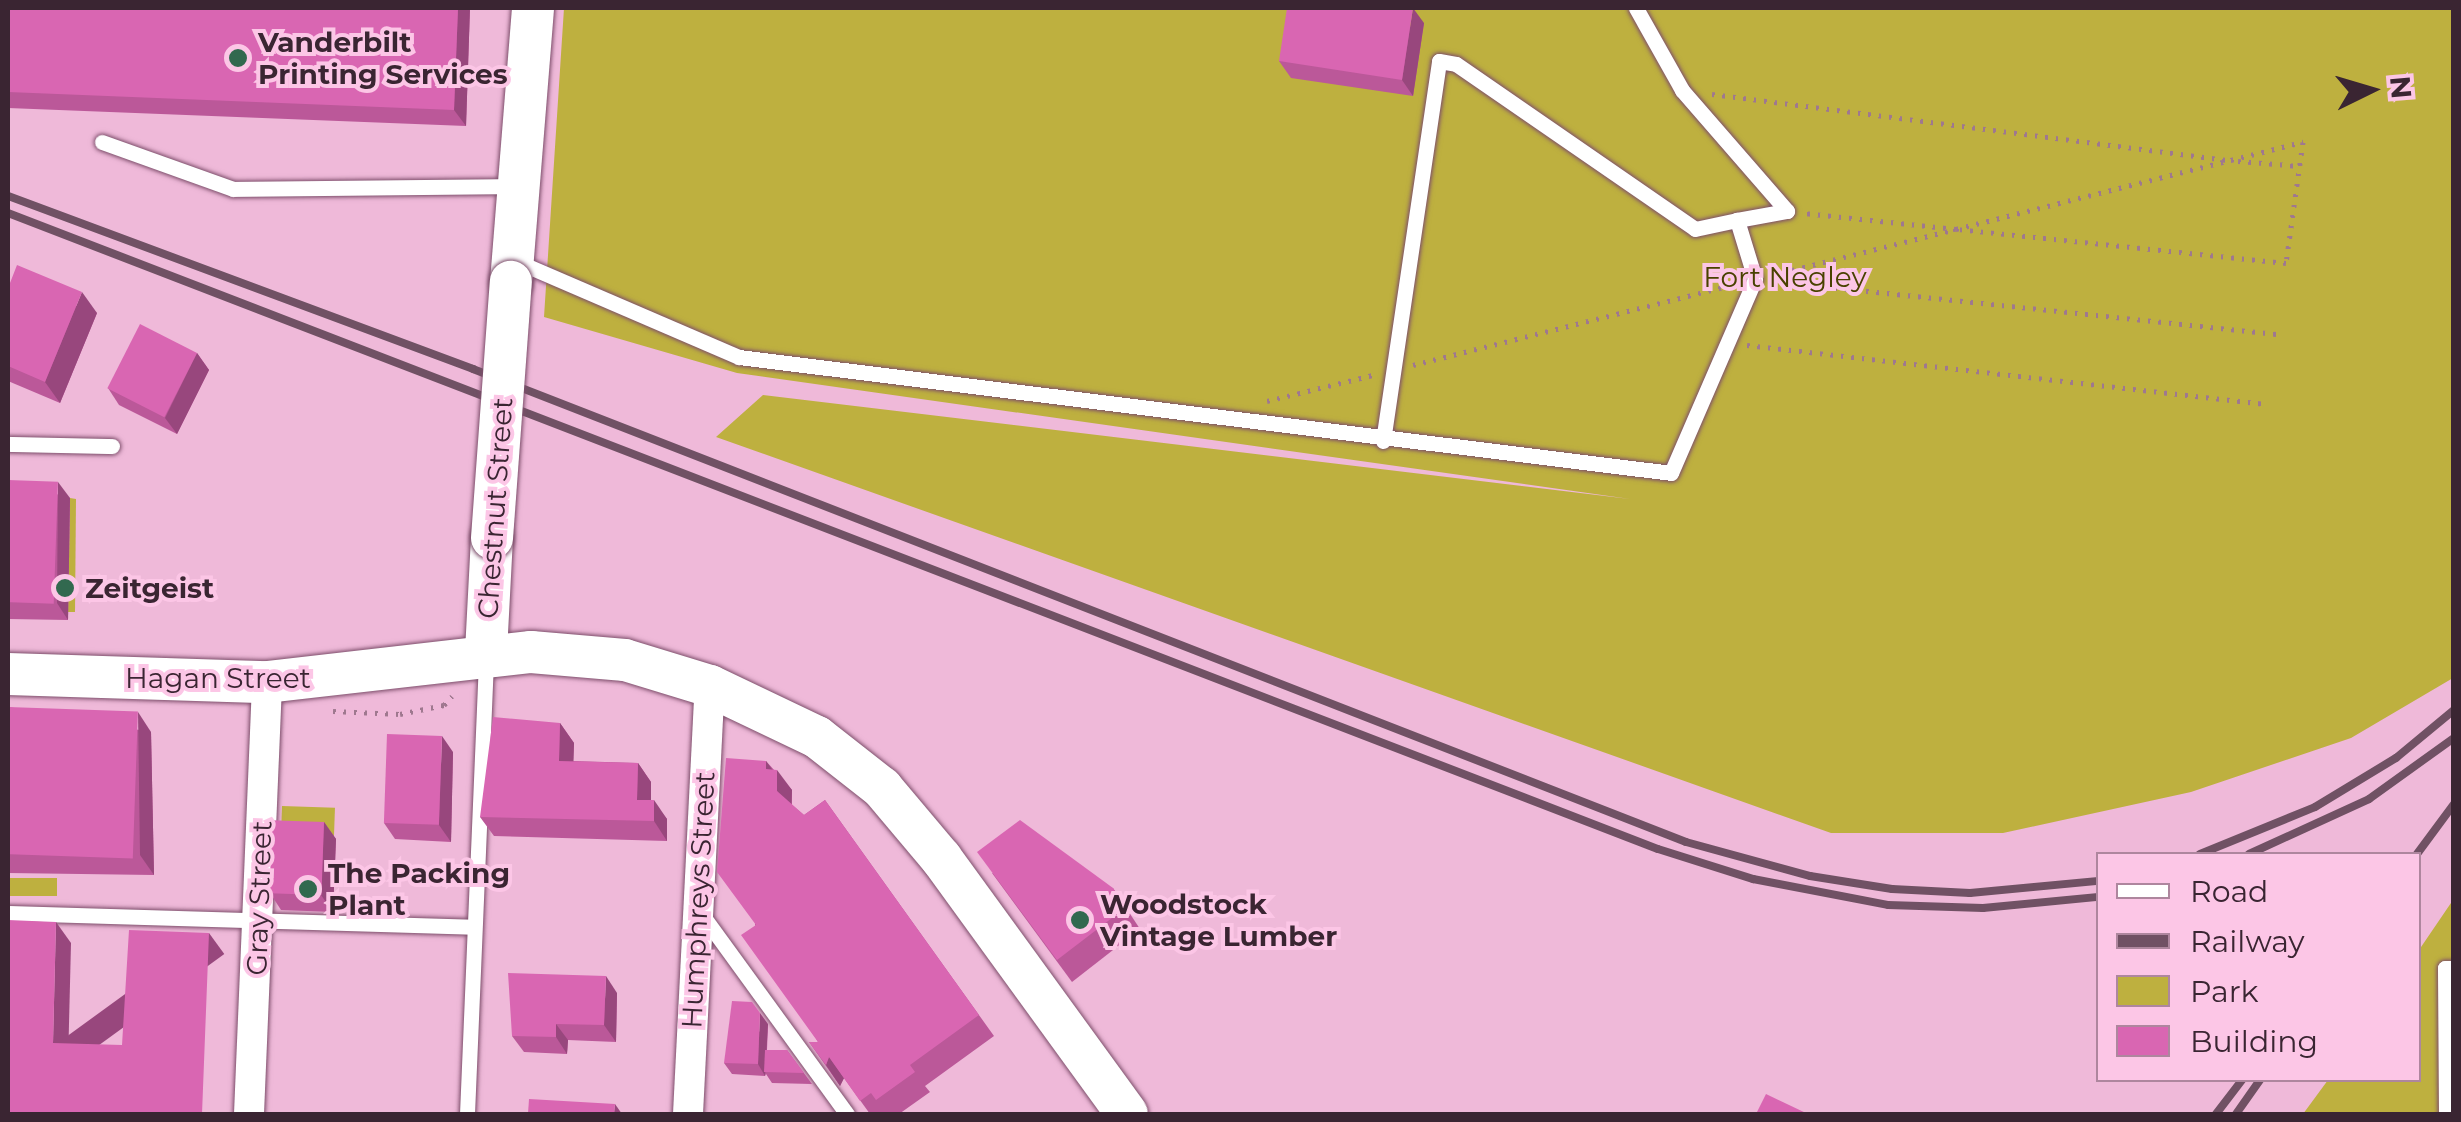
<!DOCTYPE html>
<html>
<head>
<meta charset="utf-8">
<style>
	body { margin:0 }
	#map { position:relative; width:2461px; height:1122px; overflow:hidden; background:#efb9d9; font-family:Montserrat,sans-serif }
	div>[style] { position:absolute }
	.green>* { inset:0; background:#beb03f; transform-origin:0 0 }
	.path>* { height:5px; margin-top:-2.5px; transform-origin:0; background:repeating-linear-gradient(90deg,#9f788f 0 2.5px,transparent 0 10.5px) }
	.roads { filter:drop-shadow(0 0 2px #7d4e6b) drop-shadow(0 0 2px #7d4e6b) }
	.lane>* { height:15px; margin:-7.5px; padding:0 7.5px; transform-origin:7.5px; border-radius:7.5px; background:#fff }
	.street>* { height:30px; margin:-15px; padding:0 15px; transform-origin:15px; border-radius:15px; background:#fff }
	.secondary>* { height:42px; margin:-21px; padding:0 21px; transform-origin:21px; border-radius:21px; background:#fff }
	.rail>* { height:8px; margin:-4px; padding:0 4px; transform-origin:4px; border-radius:4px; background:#705164 }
	.bridges { filter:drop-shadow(0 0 2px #7d4e6b) drop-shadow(0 0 2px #7d4e6b) }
	.secondary-bridge>* { height:42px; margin:-21px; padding:0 21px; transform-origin:21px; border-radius:21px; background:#fff }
	.wall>* { inset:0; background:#bb5899 }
	.shaded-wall>* { inset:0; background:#98477d; transform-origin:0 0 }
	.building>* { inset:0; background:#d966b2; transform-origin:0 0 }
	.dots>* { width:28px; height:28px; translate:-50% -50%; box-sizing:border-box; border:5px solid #fcc6e6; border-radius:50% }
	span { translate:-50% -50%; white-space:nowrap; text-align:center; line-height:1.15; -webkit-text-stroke:8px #fcc6e6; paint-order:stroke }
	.poi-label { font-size:28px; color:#3a2532; font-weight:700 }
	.left { translate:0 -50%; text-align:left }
	.park-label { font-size:28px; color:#494100 }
	.street-label { font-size:28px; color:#3a2532 }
	.frame { position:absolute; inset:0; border:10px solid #3a2532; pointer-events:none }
	.legend { position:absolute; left:2096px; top:852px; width:325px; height:230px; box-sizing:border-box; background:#fcc6e6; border:2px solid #ae869e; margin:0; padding:12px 18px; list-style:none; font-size:30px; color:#3a2532 }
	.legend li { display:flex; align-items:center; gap:20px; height:50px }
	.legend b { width:50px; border:2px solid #ae869e }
	.north { position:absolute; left:2321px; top:40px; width:100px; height:100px; -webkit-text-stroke:8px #fcc6e6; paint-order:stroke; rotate:85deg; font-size:28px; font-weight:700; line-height:40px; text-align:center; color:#3a2532 }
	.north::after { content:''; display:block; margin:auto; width:35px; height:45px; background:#3a2532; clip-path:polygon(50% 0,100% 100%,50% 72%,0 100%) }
</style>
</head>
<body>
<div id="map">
	<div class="green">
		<div style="clip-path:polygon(564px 8px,2453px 8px,2453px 678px,2351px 738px,2191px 792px,2003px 833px,1831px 833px,716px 437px,763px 395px,1630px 499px,737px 373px,544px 317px)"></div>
		<div style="clip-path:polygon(70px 498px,76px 499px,75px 612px,68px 612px)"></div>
		<div style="left:282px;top:806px;width:53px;height:30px;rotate:2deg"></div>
		<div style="left:8px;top:878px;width:49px;height:18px"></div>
		<div style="clip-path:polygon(2453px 900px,2453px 1114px,2303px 1114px,2328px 1080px,2418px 1080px,2419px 950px)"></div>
	</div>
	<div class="path">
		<div style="left:1712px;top:94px;width:519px;rotate:7.3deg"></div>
		<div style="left:2238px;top:161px;width:61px;rotate:4.7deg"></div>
		<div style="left:1772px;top:275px;width:190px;rotate:-14deg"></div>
		<div style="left:1956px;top:229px;width:358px;rotate:-14.1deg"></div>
		<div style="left:2303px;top:142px;width:122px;rotate:98deg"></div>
		<div style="left:2286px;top:263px;width:332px;rotate:-174.1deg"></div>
		<div style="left:1956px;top:229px;width:153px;rotate:-174deg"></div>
		<div style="left:1772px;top:281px;width:507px;rotate:6deg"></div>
		<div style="left:1747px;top:345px;width:522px;rotate:6.49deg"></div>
		<div style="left:1413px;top:365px;width:329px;rotate:-14.1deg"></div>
		<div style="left:1267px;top:401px;width:109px;rotate:-13.8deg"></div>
		<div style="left:333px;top:711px;width:67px;rotate:2.6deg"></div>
		<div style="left:400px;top:714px;width:45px;rotate:-11.6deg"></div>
		<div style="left:444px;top:705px;width:12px;rotate:-48deg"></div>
	</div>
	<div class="roads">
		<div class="lane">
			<div style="left:102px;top:142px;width:139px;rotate:19.7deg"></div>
			<div style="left:233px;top:189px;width:282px;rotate:-0.6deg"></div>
			<div style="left:516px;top:261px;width:243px;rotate:23.3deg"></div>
			<div style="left:739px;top:357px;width:939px;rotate:7.09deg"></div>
			<div style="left:1671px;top:473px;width:211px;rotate:-66.6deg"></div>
			<div style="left:1755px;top:279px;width:62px;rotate:-107deg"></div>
			<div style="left:1737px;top:220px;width:51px;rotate:-10.2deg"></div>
			<div style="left:1787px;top:211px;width:160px;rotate:-131deg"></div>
			<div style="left:1682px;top:90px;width:94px;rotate:-119.3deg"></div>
			<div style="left:1383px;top:441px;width:384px;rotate:-81.6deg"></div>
			<div style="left:1439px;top:61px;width:17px;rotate:10deg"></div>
			<div style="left:1456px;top:64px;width:290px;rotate:34.6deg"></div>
			<div style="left:1695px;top:229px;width:43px;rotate:-12.1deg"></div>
			<div style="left:8px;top:444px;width:104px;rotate:1.1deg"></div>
			<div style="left:8px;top:913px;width:466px;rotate:1.7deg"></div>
			<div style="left:703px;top:916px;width:245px;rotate:54deg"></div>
			<div style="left:467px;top:1114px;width:455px;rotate:-87.6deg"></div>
			<div style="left:2446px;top:1114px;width:146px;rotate:-90.4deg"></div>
			<div style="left:2445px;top:968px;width:9px"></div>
		</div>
		<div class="street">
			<div style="left:249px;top:1114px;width:432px;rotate:-87.6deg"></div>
			<div style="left:688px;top:1114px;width:429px;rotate:-87.1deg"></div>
		</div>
		<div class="secondary">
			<div style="left:511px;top:282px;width:275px;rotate:-85.4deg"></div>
			<div style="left:486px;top:652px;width:114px;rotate:-87deg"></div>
			<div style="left:8px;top:674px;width:259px;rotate:1.8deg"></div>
			<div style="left:267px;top:682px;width:266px;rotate:-6.5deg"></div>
			<div style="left:531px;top:652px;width:94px;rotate:4.9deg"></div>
			<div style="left:625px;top:660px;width:89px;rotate:17deg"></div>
			<div style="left:710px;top:686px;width:119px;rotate:25.5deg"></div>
			<div style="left:817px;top:737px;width:83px;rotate:38.1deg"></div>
			<div style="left:882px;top:788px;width:92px;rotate:49.9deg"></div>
			<div style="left:941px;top:858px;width:316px;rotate:54deg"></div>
		</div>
	</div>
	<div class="rail">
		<div style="left:8px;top:196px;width:496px;rotate:20.4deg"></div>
		<div style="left:473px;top:369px;width:1302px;rotate:21.3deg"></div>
		<div style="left:1686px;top:842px;width:129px;rotate:15.3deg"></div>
		<div style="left:1810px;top:876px;width:83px;rotate:9deg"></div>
		<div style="left:1892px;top:889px;width:78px;rotate:2.9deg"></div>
		<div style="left:1970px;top:893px;width:129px;rotate:-5.4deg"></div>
		<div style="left:8px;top:213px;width:1768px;rotate:21.08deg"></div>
		<div style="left:1658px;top:849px;width:100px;rotate:17.5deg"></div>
		<div style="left:1753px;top:879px;width:137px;rotate:10.9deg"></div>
		<div style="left:1888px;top:905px;width:95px;rotate:1.8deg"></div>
		<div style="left:1983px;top:908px;width:116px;rotate:-5.5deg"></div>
		<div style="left:2200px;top:854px;width:124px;rotate:-22.2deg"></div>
		<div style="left:2315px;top:807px;width:95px;rotate:-31.2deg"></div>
		<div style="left:2396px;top:758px;width:75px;rotate:-39.6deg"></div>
		<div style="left:2249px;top:854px;width:132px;rotate:-24.6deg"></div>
		<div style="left:2369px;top:799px;width:105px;rotate:-35.7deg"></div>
		<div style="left:2417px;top:854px;width:62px;rotate:-53.5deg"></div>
		<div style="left:2216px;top:1114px;width:43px;rotate:-52.6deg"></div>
		<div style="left:2236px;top:1114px;width:42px;rotate:-54.8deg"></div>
	</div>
	<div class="bridges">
		<div class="secondary-bridge">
			<div style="left:492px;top:538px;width:257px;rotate:-85.8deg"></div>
		</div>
	</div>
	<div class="wall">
		<div style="clip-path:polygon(8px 8px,470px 8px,466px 126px,8px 108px)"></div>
		<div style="clip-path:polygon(1424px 23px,1413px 96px,1291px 78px,1279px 61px)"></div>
		<div style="clip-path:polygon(8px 282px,97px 313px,60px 403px,8px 381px)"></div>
		<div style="clip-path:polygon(197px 353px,209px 370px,177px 434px,119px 405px,108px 388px)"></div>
		<div style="clip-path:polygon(8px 480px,70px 498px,68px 620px,8px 619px)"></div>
		<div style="clip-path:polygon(8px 707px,151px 732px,154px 875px,8px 873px)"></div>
		<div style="clip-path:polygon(560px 723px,574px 743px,573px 761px,638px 763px,651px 782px,651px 800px,667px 819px,667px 841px,494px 836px,480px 817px)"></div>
		<div style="clip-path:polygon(453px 752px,451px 842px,395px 839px,384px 823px)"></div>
		<div style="clip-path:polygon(766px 761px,792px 790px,792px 805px,804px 815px,825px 800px,994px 1036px,925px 1086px,930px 1092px,899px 1114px,870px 1114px,844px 1078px,840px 1086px,809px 1042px,818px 1042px,755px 925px)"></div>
		<div style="clip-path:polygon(324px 822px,336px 839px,333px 912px,281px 910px,270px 893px)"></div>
		<div style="clip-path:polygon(992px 873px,1113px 888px,1140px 929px,1072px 982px)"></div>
		<div style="clip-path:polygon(617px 993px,616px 1042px,568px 1040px,567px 1054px,524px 1052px,512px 1036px)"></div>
		<div style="clip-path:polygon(768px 1024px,767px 1050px,787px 1050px,812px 1084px,772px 1083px,766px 1074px,765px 1076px,732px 1074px,724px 1063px)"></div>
	</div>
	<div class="shaded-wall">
		<div style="clip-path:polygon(458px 8px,470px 8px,466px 126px,454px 110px)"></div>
		<div style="clip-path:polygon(1413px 8px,1424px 23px,1413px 96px,1402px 80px)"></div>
		<div style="clip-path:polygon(82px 292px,97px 313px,60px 403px,45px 382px)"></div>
		<div style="clip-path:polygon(197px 353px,209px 370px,177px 434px,165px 418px)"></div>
		<div style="clip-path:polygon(58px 482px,70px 498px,68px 620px,57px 603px)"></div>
		<div style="clip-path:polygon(138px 712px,151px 732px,154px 875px,140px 855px)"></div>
		<div style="clip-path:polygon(560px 723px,574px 743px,573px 780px,559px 761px)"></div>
		<div style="clip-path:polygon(442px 736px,453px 752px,451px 842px,439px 825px)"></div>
		<div style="clip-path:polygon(766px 761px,777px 776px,777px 770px,792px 790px,791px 812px,777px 791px,766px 769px)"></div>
		<div style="clip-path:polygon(638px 763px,651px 782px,651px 819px,637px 800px)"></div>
		<div style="clip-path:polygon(654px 800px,667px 819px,667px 841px,654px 821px)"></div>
		<div style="clip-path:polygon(324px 822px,336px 839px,333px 912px,321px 895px)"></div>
		<div style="clip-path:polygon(56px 922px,71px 943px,68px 1064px,53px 1043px)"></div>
		<div style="left:209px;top:933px;width:26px;height:181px;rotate:54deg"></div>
		<div style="clip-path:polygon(606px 976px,617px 993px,616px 1042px,604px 1025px)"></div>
		<div style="clip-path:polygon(760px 1013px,768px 1024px,765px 1076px,758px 1064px)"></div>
		<div style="clip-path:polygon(556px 1024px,568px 1040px,567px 1054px,556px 1037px)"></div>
		<div style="clip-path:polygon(829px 1057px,844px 1078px,840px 1086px,826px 1065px)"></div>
		<div style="clip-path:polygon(615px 1104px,622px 1114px,614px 1114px)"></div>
	</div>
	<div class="building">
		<div style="clip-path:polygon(8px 8px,458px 8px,454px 110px,8px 92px)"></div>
		<div style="clip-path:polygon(1287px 8px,1413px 8px,1402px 80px,1279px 61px)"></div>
		<div style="clip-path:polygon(17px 265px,82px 292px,45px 382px,8px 366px,8px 282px,10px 283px)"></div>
		<div style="left:140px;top:324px;width:64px;height:72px;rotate:27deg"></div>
		<div style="left:8px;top:480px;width:50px;height:122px;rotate:2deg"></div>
		<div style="left:8px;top:707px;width:130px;height:147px;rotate:2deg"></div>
		<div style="clip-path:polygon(493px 717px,560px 723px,559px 761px,638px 763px,637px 800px,654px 800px,654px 821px,480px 817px)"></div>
		<div style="left:387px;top:734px;width:55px;height:89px;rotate:2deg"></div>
		<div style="clip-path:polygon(726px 758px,766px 761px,766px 769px,777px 770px,777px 791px,804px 815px,825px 800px,979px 1015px,910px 1065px,915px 1072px,876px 1100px,871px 1093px,860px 1101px,829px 1057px,826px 1065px,809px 1042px,818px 1042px,741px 935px,756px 925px,717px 872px)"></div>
		<div style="clip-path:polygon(1020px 820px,1113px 888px,1125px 908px,1057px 960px,977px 852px)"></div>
		<div style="left:324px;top:822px;width:73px;height:52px;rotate:92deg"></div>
		<div style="clip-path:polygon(8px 920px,56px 922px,53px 1043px,122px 1045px,129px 930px,209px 933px,202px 1114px,8px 1114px)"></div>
		<div style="clip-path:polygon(508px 973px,606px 976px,604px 1025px,556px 1024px,556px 1037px,512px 1036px)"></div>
		<div style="clip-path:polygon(732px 1001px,752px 1002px,760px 1013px,758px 1064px,724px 1063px)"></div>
		<div style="clip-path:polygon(765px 1050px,787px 1050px,804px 1073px,764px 1072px)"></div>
		<div style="clip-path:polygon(1766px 1094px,1808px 1114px,1756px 1114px)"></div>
		<div style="clip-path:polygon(529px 1099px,615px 1104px,614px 1114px,528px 1114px)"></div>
	</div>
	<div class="dots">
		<div style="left:238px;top:58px;background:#32694f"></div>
		<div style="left:65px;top:588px;background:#32694f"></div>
		<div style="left:308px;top:889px;background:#32694f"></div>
		<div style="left:1080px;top:920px;background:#32694f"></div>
	</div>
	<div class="poi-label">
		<span class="left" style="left:258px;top:58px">Vanderbilt<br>Printing Services</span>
		<span class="left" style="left:85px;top:588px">Zeitgeist</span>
		<span class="left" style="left:328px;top:889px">The Packing<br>Plant</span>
		<span class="left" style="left:1100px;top:920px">Woodstock<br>Vintage Lumber</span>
	</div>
	<div class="park-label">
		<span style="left:1785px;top:277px">Fort Negley</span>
	</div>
	<div class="street-label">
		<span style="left:495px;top:508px;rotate:-86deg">Chestnut Street</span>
		<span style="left:218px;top:678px">Hagan Street</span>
		<span style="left:259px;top:898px;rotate:-88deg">Gray Street</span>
		<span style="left:698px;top:900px;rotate:-87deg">Humphreys Street</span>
	</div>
	<div class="frame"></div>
	<ul class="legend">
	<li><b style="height:12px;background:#fff"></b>Road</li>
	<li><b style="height:12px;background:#705164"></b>Railway</li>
	<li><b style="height:28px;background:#beb03f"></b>Park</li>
	<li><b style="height:28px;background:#d966b2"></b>Building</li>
	</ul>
	<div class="north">N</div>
</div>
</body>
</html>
